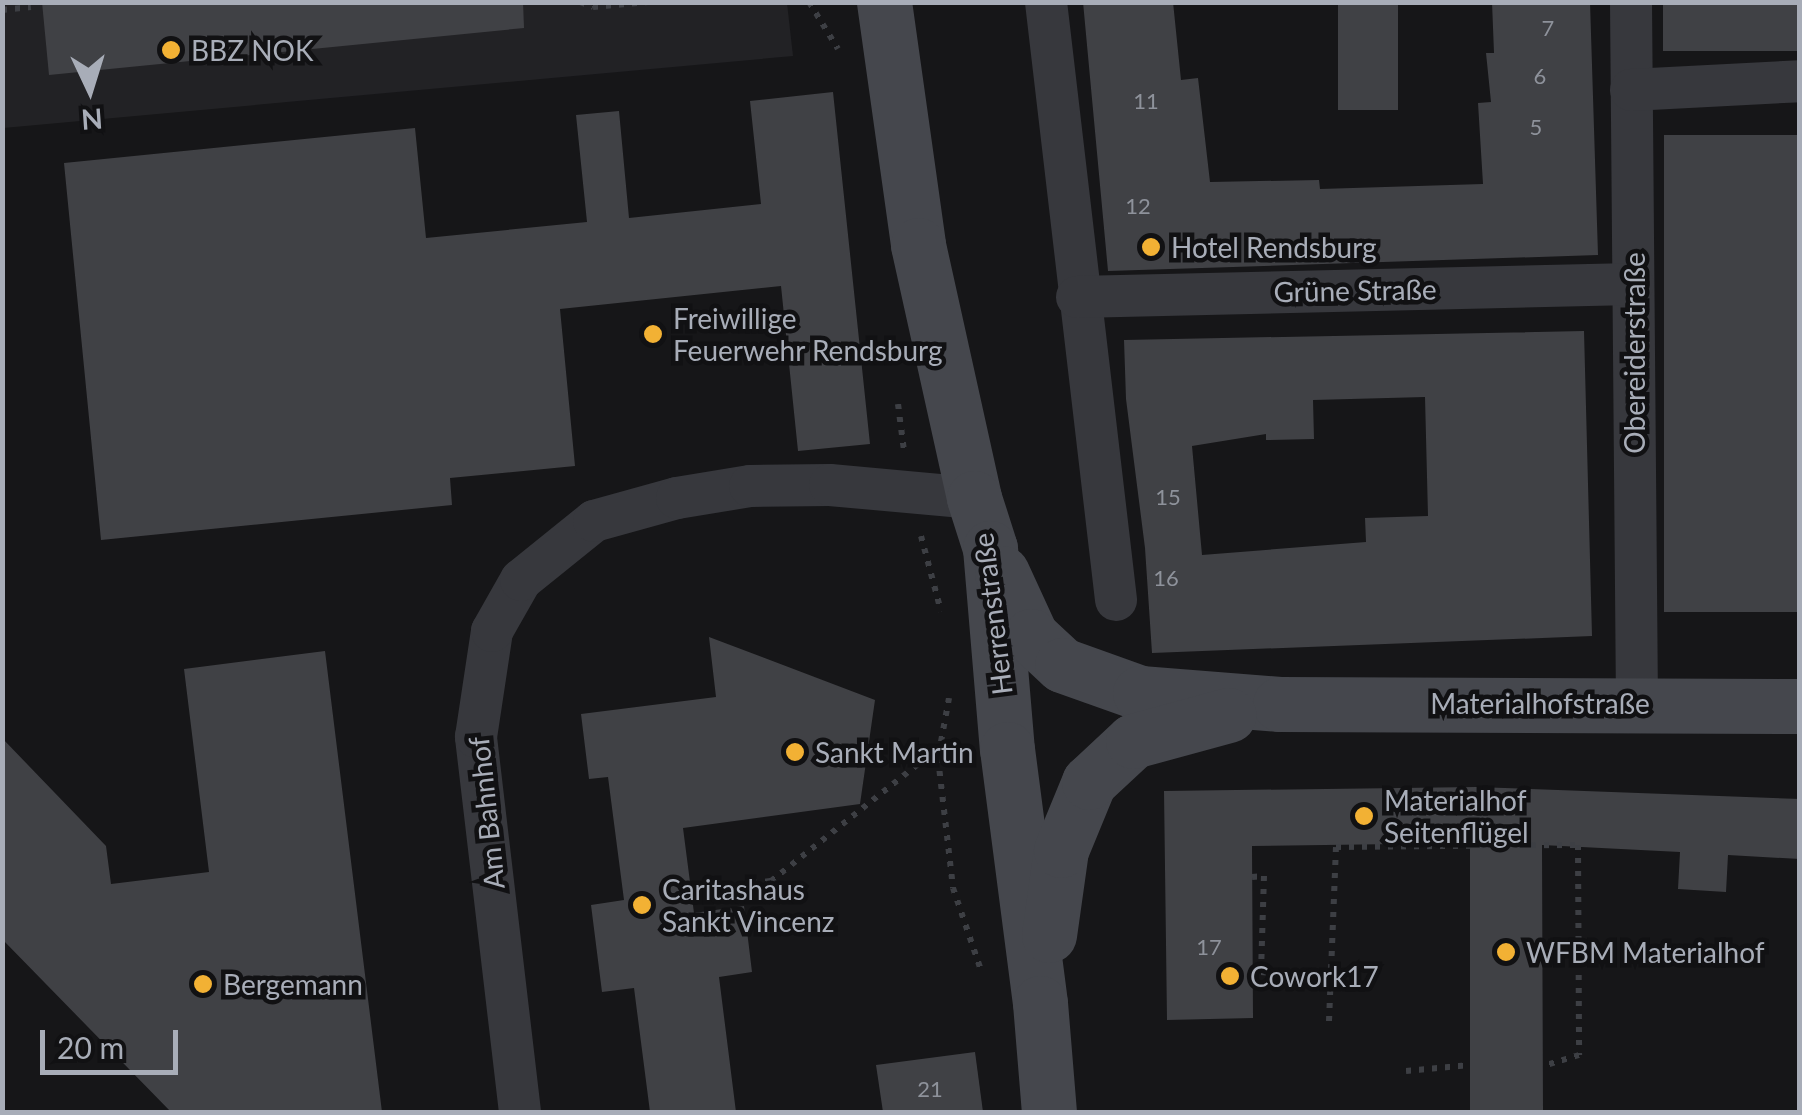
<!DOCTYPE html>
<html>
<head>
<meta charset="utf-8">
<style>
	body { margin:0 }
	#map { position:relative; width:1802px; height:1115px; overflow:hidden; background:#161618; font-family:Lato,sans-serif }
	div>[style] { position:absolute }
	.built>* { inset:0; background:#222225 }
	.building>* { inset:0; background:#404145; transform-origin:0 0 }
	.path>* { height:6px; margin-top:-3px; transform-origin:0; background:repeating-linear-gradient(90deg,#3d3f44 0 5px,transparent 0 13px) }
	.street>* { height:42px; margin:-21px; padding:0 21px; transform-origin:21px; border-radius:21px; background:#37383d }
	.secondary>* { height:55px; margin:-27.5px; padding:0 27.5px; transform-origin:27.5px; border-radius:27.5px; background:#45474d }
	.dots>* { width:28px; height:28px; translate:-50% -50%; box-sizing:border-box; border:5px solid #111113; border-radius:50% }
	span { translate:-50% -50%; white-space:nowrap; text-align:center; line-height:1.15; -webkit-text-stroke:9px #111113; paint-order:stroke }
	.number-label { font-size:22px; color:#8e929b }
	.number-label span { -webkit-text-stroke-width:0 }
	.poi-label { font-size:28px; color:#a8adb8 }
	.left { translate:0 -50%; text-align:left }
	.street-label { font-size:28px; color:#a8adb8 }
	.frame { position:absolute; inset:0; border:5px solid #a8adb8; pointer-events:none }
	.north { position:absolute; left:40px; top:40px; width:100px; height:100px; -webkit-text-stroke:8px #111113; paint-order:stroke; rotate:176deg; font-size:28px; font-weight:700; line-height:40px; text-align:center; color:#a8adb8 }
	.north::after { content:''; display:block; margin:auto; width:35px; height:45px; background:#a8adb8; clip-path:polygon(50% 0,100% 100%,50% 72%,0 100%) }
	.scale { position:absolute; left:40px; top:1030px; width:138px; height:45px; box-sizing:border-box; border:5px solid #a8adb8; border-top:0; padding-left:12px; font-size:30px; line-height:35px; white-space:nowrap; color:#a8adb8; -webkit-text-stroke:8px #111113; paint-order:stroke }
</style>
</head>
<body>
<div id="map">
	<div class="built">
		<div style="clip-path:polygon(3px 3px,787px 3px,793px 56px,3px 128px)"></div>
	</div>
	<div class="building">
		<div style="clip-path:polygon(42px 2px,523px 2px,524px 28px,49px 75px)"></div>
		<div style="clip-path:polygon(1083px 2px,1173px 2px,1181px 80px,1198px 78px,1210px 182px,1319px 180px,1320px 189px,1483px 184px,1478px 103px,1491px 102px,1486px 53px,1494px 53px,1492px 2px,1590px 2px,1598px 255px,1108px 271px)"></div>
		<div style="left:1338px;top:2px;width:60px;height:108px"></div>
		<div style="left:1663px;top:2px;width:137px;height:49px"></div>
		<div style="clip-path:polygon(833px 92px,870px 444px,798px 451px,781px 286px,560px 309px,575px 466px,450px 478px,452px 505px,101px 540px,64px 163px,415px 128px,426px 238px,587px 222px,576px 115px,619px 111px,629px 218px,761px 204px,750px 101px)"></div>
		<div style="left:1664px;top:135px;width:136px;height:477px"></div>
		<div style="clip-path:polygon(evenodd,1584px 331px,1592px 636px,1152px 653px,1145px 548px,1126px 399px,1124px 340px,1584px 331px,1425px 397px,1428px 516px,1365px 518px,1366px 542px,1202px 555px,1192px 446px,1266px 434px,1266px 440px,1314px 439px,1313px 400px,1425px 397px)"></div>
		<div style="clip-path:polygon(709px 637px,875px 700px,860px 804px,683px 828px,694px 913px,744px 906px,752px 972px,719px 977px,736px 1112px,650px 1112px,634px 988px,602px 992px,591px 905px,624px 900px,608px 777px,589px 779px,581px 714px,716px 697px)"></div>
		<div style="clip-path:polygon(325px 651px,382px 1112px,171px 1112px,2px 939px,2px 738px,106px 846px,111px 884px,209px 872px,184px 669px)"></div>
		<div style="clip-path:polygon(1476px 787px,1800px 799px,1800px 859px,1728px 855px,1726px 892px,1678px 889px,1680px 852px,1542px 845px,1543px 1112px,1470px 1112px,1470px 843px,1252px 846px,1253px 1018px,1167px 1020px,1164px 791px)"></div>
		<div style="clip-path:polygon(975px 1052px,983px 1112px,883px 1112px,876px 1065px)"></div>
	</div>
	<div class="path">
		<div style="left:580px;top:2px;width:14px;rotate:21deg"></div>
		<div style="left:593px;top:7px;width:55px;rotate:-5.2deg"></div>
		<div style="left:809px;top:2px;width:55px;rotate:58.3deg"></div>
		<div style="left:2px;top:10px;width:29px;rotate:-6deg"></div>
		<div style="left:898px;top:404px;width:47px;rotate:82.7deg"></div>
		<div style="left:921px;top:536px;width:78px;rotate:75.1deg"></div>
		<div style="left:949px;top:698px;width:61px;rotate:100.4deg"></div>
		<div style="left:938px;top:758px;width:131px;rotate:83.4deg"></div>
		<div style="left:953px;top:888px;width:90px;rotate:71.2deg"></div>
		<div style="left:1252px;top:877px;width:12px;rotate:-5deg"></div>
		<div style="left:1264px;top:876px;width:96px;rotate:91.8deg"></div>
		<div style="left:1261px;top:972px;width:70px;rotate:4.9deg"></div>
		<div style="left:714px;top:888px;width:57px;rotate:-7deg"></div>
		<div style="left:771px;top:881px;width:193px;rotate:-38.5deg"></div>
		<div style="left:922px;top:761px;width:37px;rotate:-8deg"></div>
		<div style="left:1329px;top:1021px;width:174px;rotate:-87.7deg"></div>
		<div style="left:1336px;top:847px;width:242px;rotate:-0.5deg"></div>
		<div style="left:1578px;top:845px;width:210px;rotate:89.7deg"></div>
		<div style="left:1579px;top:1055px;width:38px;rotate:163deg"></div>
		<div style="left:1406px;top:1071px;width:64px;rotate:-5.4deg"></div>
	</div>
	<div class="street">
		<div style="left:1046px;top:2px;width:602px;rotate:83.32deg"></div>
		<div style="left:1631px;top:2px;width:701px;rotate:89.51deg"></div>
		<div style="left:1631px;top:90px;width:169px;rotate:-3deg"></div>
		<div style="left:1077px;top:297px;width:556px;rotate:-1.34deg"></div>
		<div style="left:520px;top:1112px;width:378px;rotate:-96.7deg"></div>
		<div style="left:476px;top:737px;width:107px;rotate:-81.4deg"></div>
		<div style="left:492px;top:631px;width:59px;rotate:-60.4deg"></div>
		<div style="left:521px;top:580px;width:94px;rotate:-38.9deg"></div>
		<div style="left:594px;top:521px;width:86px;rotate:-15.5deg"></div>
		<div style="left:677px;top:498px;width:74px;rotate:-9.3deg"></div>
		<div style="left:750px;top:486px;width:80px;rotate:-0.7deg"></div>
		<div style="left:830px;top:485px;width:145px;rotate:5.2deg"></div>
	</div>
	<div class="secondary">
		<div style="left:884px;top:2px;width:245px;rotate:82deg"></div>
		<div style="left:918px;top:245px;width:259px;rotate:77.5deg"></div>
		<div style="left:974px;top:498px;width:52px;rotate:72.3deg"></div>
		<div style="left:990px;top:548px;width:202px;rotate:85.2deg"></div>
		<div style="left:1007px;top:749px;width:256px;rotate:82.6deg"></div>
		<div style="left:1040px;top:1003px;width:109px;rotate:85.3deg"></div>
		<div style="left:1002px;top:573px;width:69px;rotate:65.3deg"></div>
		<div style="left:1031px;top:636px;width:42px;rotate:43.1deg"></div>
		<div style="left:1062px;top:665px;width:83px;rotate:19.7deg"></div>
		<div style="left:1140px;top:693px;width:140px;rotate:4.5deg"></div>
		<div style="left:1280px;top:704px;width:520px;rotate:0.22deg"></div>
		<div style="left:1049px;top:935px;width:86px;rotate:-82deg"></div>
		<div style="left:1061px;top:850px;width:74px;rotate:-67.6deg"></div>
		<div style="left:1089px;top:782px;width:60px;rotate:-43deg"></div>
		<div style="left:1133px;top:741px;width:99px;rotate:-15.2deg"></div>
	</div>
	<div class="dots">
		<div style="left:171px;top:50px;background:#f2b134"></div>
		<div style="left:1151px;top:247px;background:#f2b134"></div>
		<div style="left:653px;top:334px;background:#f2b134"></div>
		<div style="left:795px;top:752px;background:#f2b134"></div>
		<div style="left:1364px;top:816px;background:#f2b134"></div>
		<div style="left:642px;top:905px;background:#f2b134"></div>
		<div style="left:1506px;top:952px;background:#f2b134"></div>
		<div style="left:1230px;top:976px;background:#f2b134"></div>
		<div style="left:203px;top:984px;background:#f2b134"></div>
	</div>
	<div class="number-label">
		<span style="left:1548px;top:28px">7</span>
		<span style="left:1540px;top:76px">6</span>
		<span style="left:1146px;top:101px">11</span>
		<span style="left:1536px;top:127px">5</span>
		<span style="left:1138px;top:206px">12</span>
		<span style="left:1168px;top:497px">15</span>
		<span style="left:1166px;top:578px">16</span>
		<span style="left:1209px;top:947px">17</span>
		<span style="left:930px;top:1089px">21</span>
	</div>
	<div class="poi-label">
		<span class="left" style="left:191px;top:50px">BBZ NOK</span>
		<span class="left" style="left:1171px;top:247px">Hotel Rendsburg</span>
		<span class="left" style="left:673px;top:334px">Freiwillige<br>Feuerwehr Rendsburg</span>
		<span class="left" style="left:815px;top:752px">Sankt Martin</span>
		<span class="left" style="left:1384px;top:816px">Materialhof<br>Seitenflügel</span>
		<span class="left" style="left:662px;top:905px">Caritashaus<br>Sankt Vincenz</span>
		<span class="left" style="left:1526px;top:952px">WFBM Materialhof</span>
		<span class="left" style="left:1250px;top:976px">Cowork17</span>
		<span class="left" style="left:223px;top:984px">Bergemann</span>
	</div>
	<div class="street-label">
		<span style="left:1355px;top:290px;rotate:-1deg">Grüne Straße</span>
		<span style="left:1634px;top:353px;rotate:-90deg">Obereiderstraße</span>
		<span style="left:992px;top:614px;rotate:-97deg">Herrenstraße</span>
		<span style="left:1540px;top:703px">Materialhofstraße</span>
		<span style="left:486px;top:813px;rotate:-96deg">Am Bahnhof</span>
	</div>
	<div class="frame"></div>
	<div class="north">N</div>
	<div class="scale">20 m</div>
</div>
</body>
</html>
